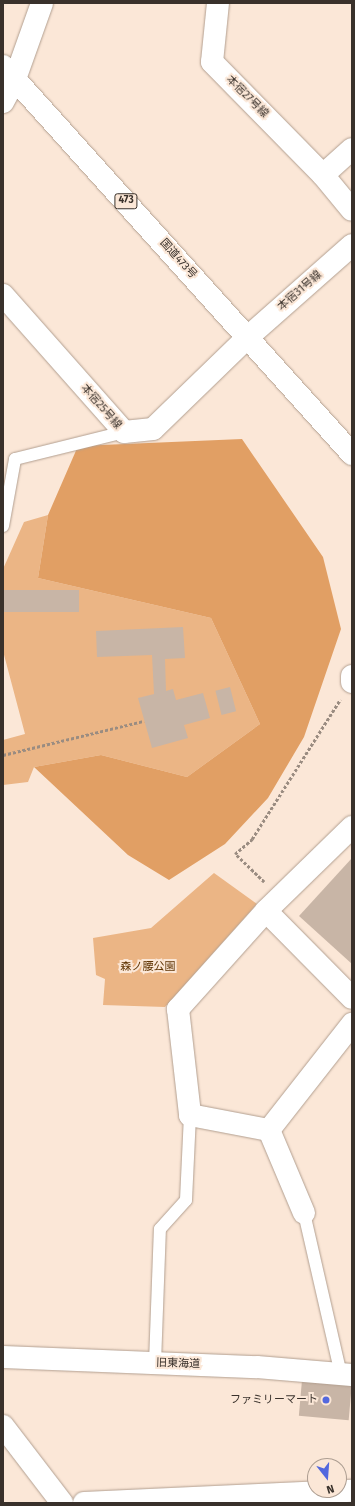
<!DOCTYPE html>
<html>
<head>
<meta charset="utf-8">
<style>
	body { margin:0 }
	#map { position:relative; width:355px; height:1506px; overflow:hidden; background:#fbe7d7; font-family:"Fira Sans","Noto Sans JP",sans-serif }
	div>[style] { position:absolute }
	.green>* { inset:0; background:#ebb585 }
	.forest>* { inset:0; background:#e19f64 }
	.building>* { inset:0; background:#c8b5a6; transform-origin:0 0 }
	.path>* { height:2.5px; margin-top:-1.25px; transform-origin:0; background:repeating-linear-gradient(90deg,#9a8c81 0 3px,transparent 0 5px) }
	.roads { filter:drop-shadow(0 0 1px #b29f90) drop-shadow(0 0 1px #b29f90) }
	.lane>* { height:12px; margin:-6px; padding:0 6px; transform-origin:6px; border-radius:6px; background:#fff }
	.street>* { height:22px; margin:-11px; padding:0 11px; transform-origin:11px; border-radius:11px; background:#fff }
	.secondary>* { height:22px; margin:-11px; padding:0 11px; transform-origin:11px; border-radius:11px; background:#fff }
	.highway>* { height:22px; margin:-11px; padding:0 11px; transform-origin:11px; border-radius:11px; background:#fff }
	.dots>* { width:11px; height:11px; translate:-50% -50%; box-sizing:border-box; border:2px solid #fbe7d7; border-radius:50% }
	span { translate:-50% -50%; white-space:nowrap; text-align:center; line-height:1.15; -webkit-text-stroke:4px #fbe7d7; paint-order:stroke }
	.shield-label span { padding:1px 3px; background:#fbe7d7; border:1px solid; border-radius:3px; -webkit-text-stroke-width:0 }
	.shield-label { font-size:10px; color:#39312b; font-weight:700 }
	.street-label { font-size:11px; color:#39312b }
	.park-label { font-size:11px; color:#603504 }
	.poi-label { font-size:11px; color:#39312b }
	.right { translate:-100% -50%; text-align:right }
	.frame { position:absolute; inset:0; border:4px solid #39312b; pointer-events:none }
	.north { position:absolute; left:307px; top:1458px; width:40px; height:40px; box-sizing:border-box; background:#fbe7d7; border:1px solid #ad9e92; border-radius:50%; rotate:163deg; font-size:11px; font-weight:700; line-height:16px; text-align:center; color:#39312b }
	.north::after { content:''; display:block; margin:auto; width:14px; height:18px; background:#5368de; clip-path:polygon(50% 0,100% 100%,50% 72%,0 100%) }
</style>
</head>
<body>
<div id="map">
	<div class="green">
		<div style="clip-path:polygon(48px 515px,38px 578px,211px 618px,260px 724px,187px 777px,101px 755px,34px 767px,28px 782px,3px 785px,3px 740px,25px 734px,3px 651px,3px 569px,24px 522px)"></div>
		<div style="clip-path:polygon(214px 873px,257px 904px,165px 1007px,103px 1005px,105px 979px,96px 975px,93px 938px,151px 928px)"></div>
	</div>
	<div class="forest">
		<div style="clip-path:polygon(242px 439px,323px 557px,341px 629px,304px 737px,268px 798px,225px 844px,169px 880px,128px 855px,34px 767px,101px 755px,187px 777px,260px 724px,211px 618px,38px 578px,48px 515px,78px 446px)"></div>
	</div>
	<div class="building">
		<div style="left:3px;top:590px;width:76px;height:22px"></div>
		<div style="clip-path:polygon(183px 627px,185px 658px,165px 659px,166px 691px,173px 689px,176px 700px,203px 693px,210px 718px,184px 725px,188px 738px,152px 748px,138px 698px,154px 694px,152px 655px,97px 657px,96px 631px)"></div>
		<div style="left:230px;top:687px;width:25px;height:15px;rotate:76deg"></div>
		<div style="clip-path:polygon(352px 858px,352px 964px,299px 916px)"></div>
		<div style="left:302px;top:1380px;width:50px;height:36px;rotate:5deg"></div>
	</div>
	<div class="path">
		<div style="left:3px;top:755px;width:145px;rotate:-13.6deg"></div>
		<div style="left:264px;top:882px;width:40px;rotate:-136deg"></div>
		<div style="left:235px;top:854px;width:23px;rotate:-41deg"></div>
		<div style="left:252px;top:839px;width:165px;rotate:-57.7deg"></div>
	</div>
	<div class="roads">
		<div class="lane">
			<div style="left:3px;top:526px;width:68px;rotate:-79.8deg"></div>
			<div style="left:15px;top:459px;width:112px;rotate:-13.9deg"></div>
			<div style="left:304px;top:1213px;width:165px;rotate:77.1deg"></div>
			<div style="left:155px;top:1363px;width:134px;rotate:-87.9deg"></div>
			<div style="left:160px;top:1229px;width:39px;rotate:-48deg"></div>
			<div style="left:186px;top:1200px;width:85px;rotate:-87.3deg"></div>
		</div>
		<div class="street">
			<div style="left:218px;top:3px;width:59px;rotate:95.8deg"></div>
			<div style="left:212px;top:62px;width:158px;rotate:45.5deg"></div>
			<div style="left:323px;top:175px;width:45px;rotate:50.4deg"></div>
			<div style="left:15px;top:79px;width:81px;rotate:-70.4deg"></div>
			<div style="left:323px;top:175px;width:39px;rotate:-42deg"></div>
			<div style="left:3px;top:295px;width:183px;rotate:48.5deg"></div>
			<div style="left:124px;top:432px;width:29px;rotate:-6deg"></div>
			<div style="left:153px;top:429px;width:132px;rotate:-44.1deg"></div>
			<div style="left:248px;top:337px;width:139px;rotate:-41.5deg"></div>
			<div style="left:352px;top:676px;width:6px;rotate:90deg"></div>
			<div style="left:352px;top:827px;width:120px;rotate:135.7deg"></div>
			<div style="left:266px;top:911px;width:132px;rotate:131.9deg"></div>
			<div style="left:178px;top:1009px;width:107px;rotate:83.5deg"></div>
			<div style="left:190px;top:1115px;width:80px;rotate:10.8deg"></div>
			<div style="left:269px;top:1130px;width:135px;rotate:-51.9deg"></div>
			<div style="left:266px;top:911px;width:122px;rotate:45.3deg"></div>
			<div style="left:269px;top:1130px;width:90px;rotate:67.1deg"></div>
			<div style="left:3px;top:1357px;width:254px;rotate:2.3deg"></div>
			<div style="left:257px;top:1367px;width:95px;rotate:4.8deg"></div>
			<div style="left:3px;top:1426px;width:97px;rotate:52.5deg"></div>
			<div style="left:84px;top:1503px;width:268px;rotate:-2.6deg"></div>
		</div>
		<div class="secondary">
			<div style="left:3px;top:102px;width:26px;rotate:-62deg"></div>
		</div>
		<div class="highway">
			<div style="left:3px;top:66px;width:522px;rotate:48.03deg"></div>
		</div>
	</div>
	<div class="dots">
		<div style="left:326px;top:1400px;background:#5368de"></div>
	</div>
	<div class="shield-label">
		<span style="left:126px;top:201px">473</span>
	</div>
	<div class="street-label">
		<span style="left:247px;top:97px;rotate:45deg">本宿27号線</span>
		<span style="left:178px;top:259px;rotate:48deg">国道473号</span>
		<span style="left:300px;top:291px;rotate:-41deg">本宿31号線</span>
		<span style="left:101px;top:407px;rotate:49deg">本宿25号線</span>
		<span style="left:178px;top:1364px;rotate:2deg">旧東海道</span>
	</div>
	<div class="park-label">
		<span style="left:148px;top:967px">森ノ腰公園</span>
	</div>
	<div class="poi-label">
		<span class="right" style="left:318px;top:1400px">ファミリーマート</span>
	</div>
	<div class="frame"></div>
	<div class="north">N</div>
</div>
</body>
</html>
